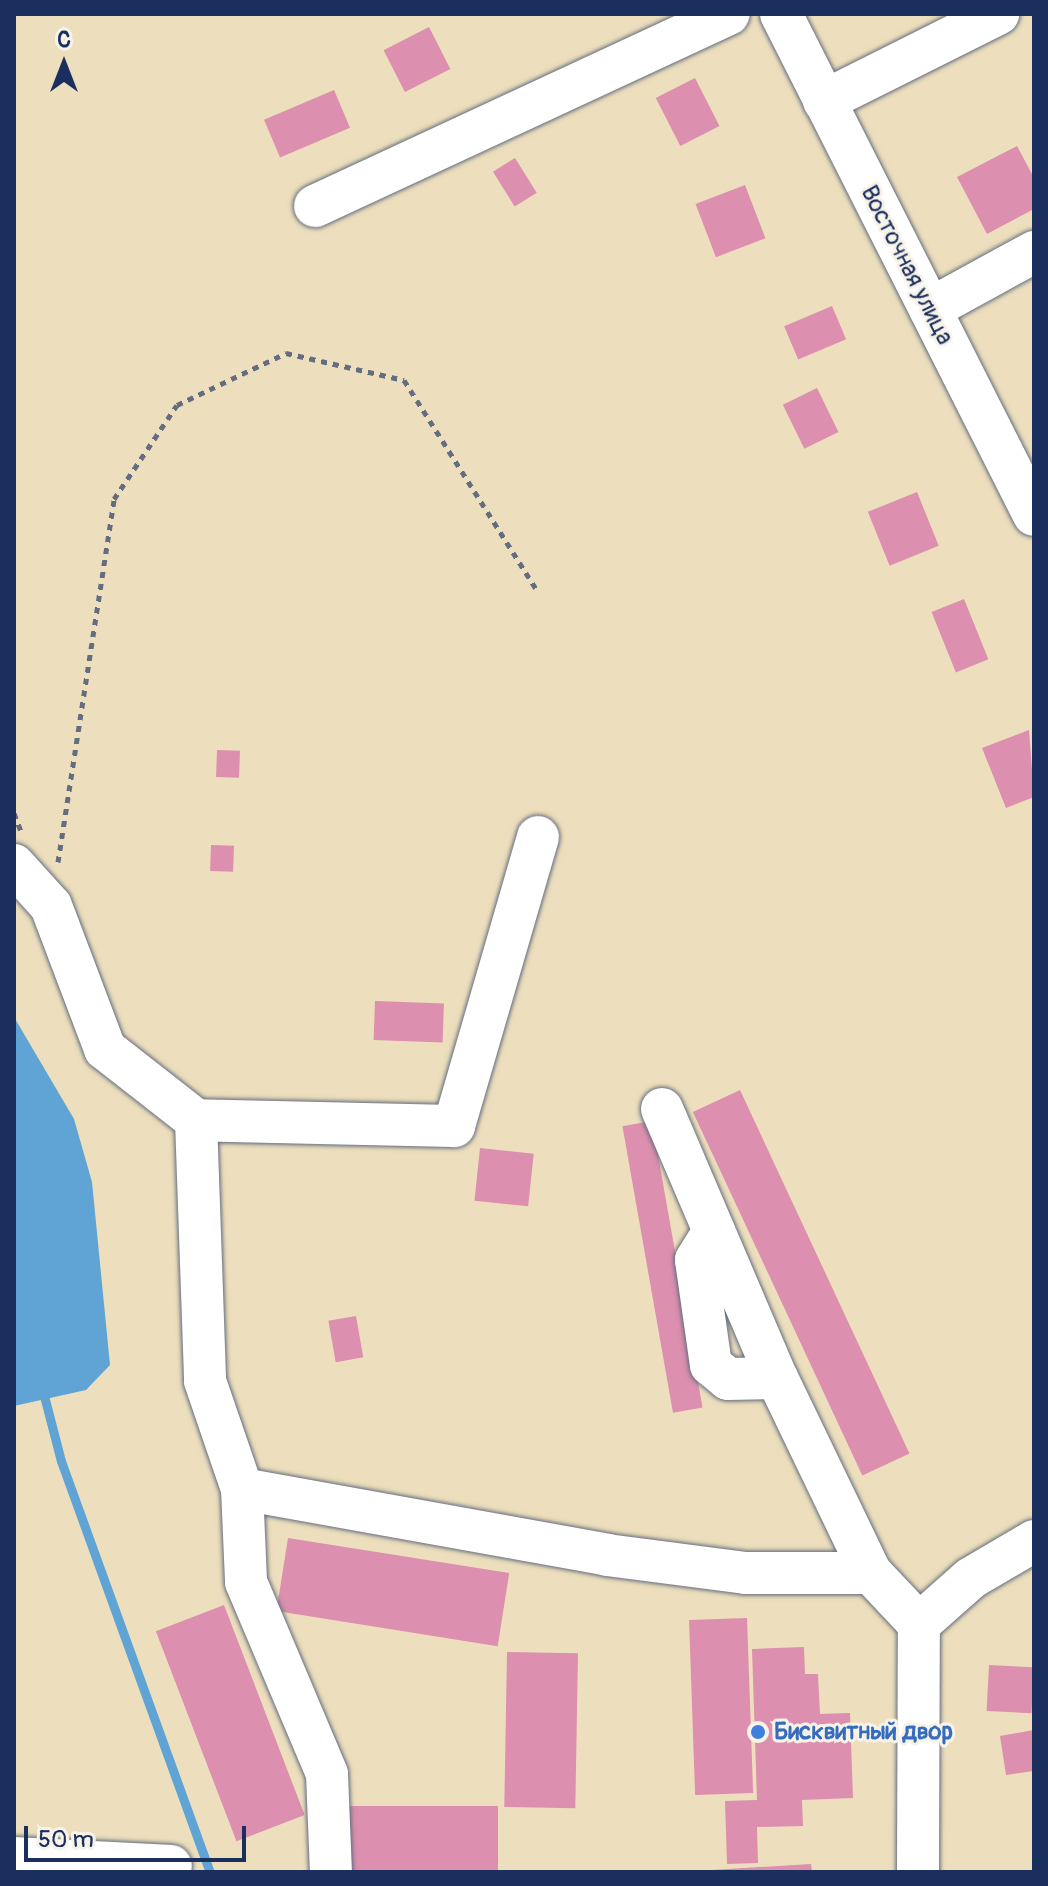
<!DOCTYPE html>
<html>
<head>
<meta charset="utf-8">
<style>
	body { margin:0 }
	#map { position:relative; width:1048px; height:1886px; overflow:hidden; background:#eddfbd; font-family:Pangolin,sans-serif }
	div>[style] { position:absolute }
	.water>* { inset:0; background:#5fa4d4 }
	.stream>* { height:9px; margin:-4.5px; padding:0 4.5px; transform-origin:4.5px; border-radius:4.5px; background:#5fa4d4 }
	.building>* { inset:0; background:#dc8fae; transform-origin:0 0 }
	.path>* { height:5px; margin-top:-2.5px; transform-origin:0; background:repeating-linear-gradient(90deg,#646d7f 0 6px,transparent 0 12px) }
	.roads { filter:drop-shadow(0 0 2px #646d7f) drop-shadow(0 0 2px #646d7f) }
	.minor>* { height:42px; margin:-21px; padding:0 21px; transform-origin:21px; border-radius:21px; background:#fff }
	.dots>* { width:22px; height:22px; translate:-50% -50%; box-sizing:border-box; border:4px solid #f7f3e8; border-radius:50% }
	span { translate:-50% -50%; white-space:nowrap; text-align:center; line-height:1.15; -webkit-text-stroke:6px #f7f3e8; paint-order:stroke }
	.street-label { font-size:24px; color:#1b2f5e }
	.shop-label { font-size:24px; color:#366cbe; font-weight:700 }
	.left { translate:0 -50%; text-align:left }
	.frame { position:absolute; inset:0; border:16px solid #1b2f5e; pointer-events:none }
	.north { position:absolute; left:24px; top:24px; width:80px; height:80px; -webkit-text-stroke:6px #f7f3e8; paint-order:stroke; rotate:0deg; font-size:22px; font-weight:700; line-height:32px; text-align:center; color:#1b2f5e }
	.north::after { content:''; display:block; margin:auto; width:28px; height:36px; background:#1b2f5e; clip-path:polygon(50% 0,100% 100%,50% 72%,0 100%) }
	.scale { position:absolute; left:24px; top:1826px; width:222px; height:36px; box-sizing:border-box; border:4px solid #1b2f5e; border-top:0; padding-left:10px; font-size:24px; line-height:28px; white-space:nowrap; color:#1b2f5e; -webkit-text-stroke:6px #f7f3e8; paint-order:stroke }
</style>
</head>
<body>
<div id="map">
	<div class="water">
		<div style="clip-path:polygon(14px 1017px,74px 1119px,92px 1182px,110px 1365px,86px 1390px,14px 1406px)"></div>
	</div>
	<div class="stream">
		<div style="left:42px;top:1388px;width:75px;rotate:75.4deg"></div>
		<div style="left:61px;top:1461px;width:437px;rotate:70.1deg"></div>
	</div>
	<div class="building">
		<div style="left:429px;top:27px;width:47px;height:51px;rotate:63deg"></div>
		<div style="left:695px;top:78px;width:54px;height:44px;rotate:63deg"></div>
		<div style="left:334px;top:90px;width:41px;height:76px;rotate:67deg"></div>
		<div style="clip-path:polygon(1017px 146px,1034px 178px,1034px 209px,987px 234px,957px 177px)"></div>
		<div style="left:515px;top:158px;width:41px;height:26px;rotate:58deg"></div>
		<div style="left:745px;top:185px;width:57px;height:53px;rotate:69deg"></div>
		<div style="left:832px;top:306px;width:36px;height:52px;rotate:67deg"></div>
		<div style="left:817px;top:388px;width:49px;height:38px;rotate:64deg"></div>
		<div style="left:917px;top:492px;width:58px;height:53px;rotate:68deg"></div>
		<div style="left:964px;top:599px;width:65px;height:35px;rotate:68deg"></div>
		<div style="clip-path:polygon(1029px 730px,1034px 797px,1006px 808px,982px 748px)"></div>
		<div style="left:217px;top:750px;width:23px;height:27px;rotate:2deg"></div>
		<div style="left:211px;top:845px;width:23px;height:26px;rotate:2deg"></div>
		<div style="left:375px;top:1001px;width:69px;height:39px;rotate:2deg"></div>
		<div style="left:740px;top:1090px;width:401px;height:52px;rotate:65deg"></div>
		<div style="left:652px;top:1121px;width:291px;height:30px;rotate:80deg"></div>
		<div style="left:480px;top:1148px;width:54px;height:53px;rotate:6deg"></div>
		<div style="left:356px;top:1316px;width:42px;height:28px;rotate:80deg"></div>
		<div style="left:288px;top:1538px;width:224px;height:74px;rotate:9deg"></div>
		<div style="left:224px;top:1605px;width:225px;height:73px;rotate:69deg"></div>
		<div style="left:747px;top:1618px;width:175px;height:58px;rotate:88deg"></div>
		<div style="clip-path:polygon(804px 1647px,805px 1674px,818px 1674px,820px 1714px,850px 1713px,853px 1798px,802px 1800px,803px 1826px,757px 1827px,758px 1863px,727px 1864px,725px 1801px,757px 1800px,752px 1649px)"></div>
		<div style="left:507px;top:1652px;width:71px;height:155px;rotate:1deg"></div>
		<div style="left:989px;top:1665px;width:45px;height:46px;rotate:3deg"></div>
		<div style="clip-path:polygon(1034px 1730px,1034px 1771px,1006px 1775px,1000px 1736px)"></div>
		<div style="left:344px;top:1806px;width:154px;height:66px"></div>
		<div style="clip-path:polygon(811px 1864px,812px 1872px,711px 1872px,711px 1870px)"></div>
	</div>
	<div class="path">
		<div style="left:14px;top:813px;width:19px;rotate:69deg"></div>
		<div style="left:58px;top:862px;width:367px;rotate:-81.2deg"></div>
		<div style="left:114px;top:499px;width:113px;rotate:-56.2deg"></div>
		<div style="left:177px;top:405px;width:121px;rotate:-25.5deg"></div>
		<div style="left:286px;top:353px;width:121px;rotate:12.9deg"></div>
		<div style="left:404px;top:380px;width:247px;rotate:57.7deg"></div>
	</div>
	<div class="roads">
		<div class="minor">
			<div style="left:781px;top:14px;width:561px;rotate:63.21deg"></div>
			<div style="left:824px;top:101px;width:195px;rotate:-26.6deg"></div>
			<div style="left:315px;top:206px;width:456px;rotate:-24.9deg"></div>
			<div style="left:930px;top:309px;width:119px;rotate:-28.7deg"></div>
			<div style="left:538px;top:837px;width:301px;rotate:106.2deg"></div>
			<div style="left:454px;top:1126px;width:258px;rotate:-178.7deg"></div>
			<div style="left:196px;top:1120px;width:261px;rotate:88deg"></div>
			<div style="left:205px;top:1381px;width:114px;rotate:71.1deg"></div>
			<div style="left:242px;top:1489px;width:371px;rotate:10.2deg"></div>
			<div style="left:607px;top:1555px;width:140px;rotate:7.4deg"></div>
			<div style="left:746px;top:1573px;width:125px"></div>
			<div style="left:871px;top:1573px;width:70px;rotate:46.7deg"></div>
			<div style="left:14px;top:865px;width:55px;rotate:47.9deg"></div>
			<div style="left:51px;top:906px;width:153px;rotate:69.3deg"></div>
			<div style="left:105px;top:1049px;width:115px;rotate:38deg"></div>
			<div style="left:662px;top:1109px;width:293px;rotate:66.9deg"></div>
			<div style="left:777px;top:1378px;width:216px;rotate:64.3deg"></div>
			<div style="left:714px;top:1231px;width:34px;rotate:122deg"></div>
			<div style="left:696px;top:1260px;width:106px;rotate:81.9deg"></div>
			<div style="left:711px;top:1365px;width:22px;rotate:39deg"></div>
			<div style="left:728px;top:1379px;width:49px;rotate:-1.2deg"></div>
			<div style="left:242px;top:1489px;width:93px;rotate:87.5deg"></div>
			<div style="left:246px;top:1582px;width:208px;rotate:67.1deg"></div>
			<div style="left:327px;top:1774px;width:98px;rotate:87.7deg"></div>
			<div style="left:919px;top:1624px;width:69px;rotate:-41.5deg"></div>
			<div style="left:971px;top:1578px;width:73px;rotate:-30.4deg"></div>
			<div style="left:14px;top:1858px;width:157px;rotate:2.9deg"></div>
			<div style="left:918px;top:1872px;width:248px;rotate:-89.8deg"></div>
		</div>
	</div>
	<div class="dots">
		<div style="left:758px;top:1732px;background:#3f7fe0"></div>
	</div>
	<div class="street-label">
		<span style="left:907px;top:265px;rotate:63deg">Восточная улица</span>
	</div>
	<div class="shop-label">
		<span class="left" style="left:774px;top:1732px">Бисквитный двор</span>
	</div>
	<div class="frame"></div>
	<div class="north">С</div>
	<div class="scale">50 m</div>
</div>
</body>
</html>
